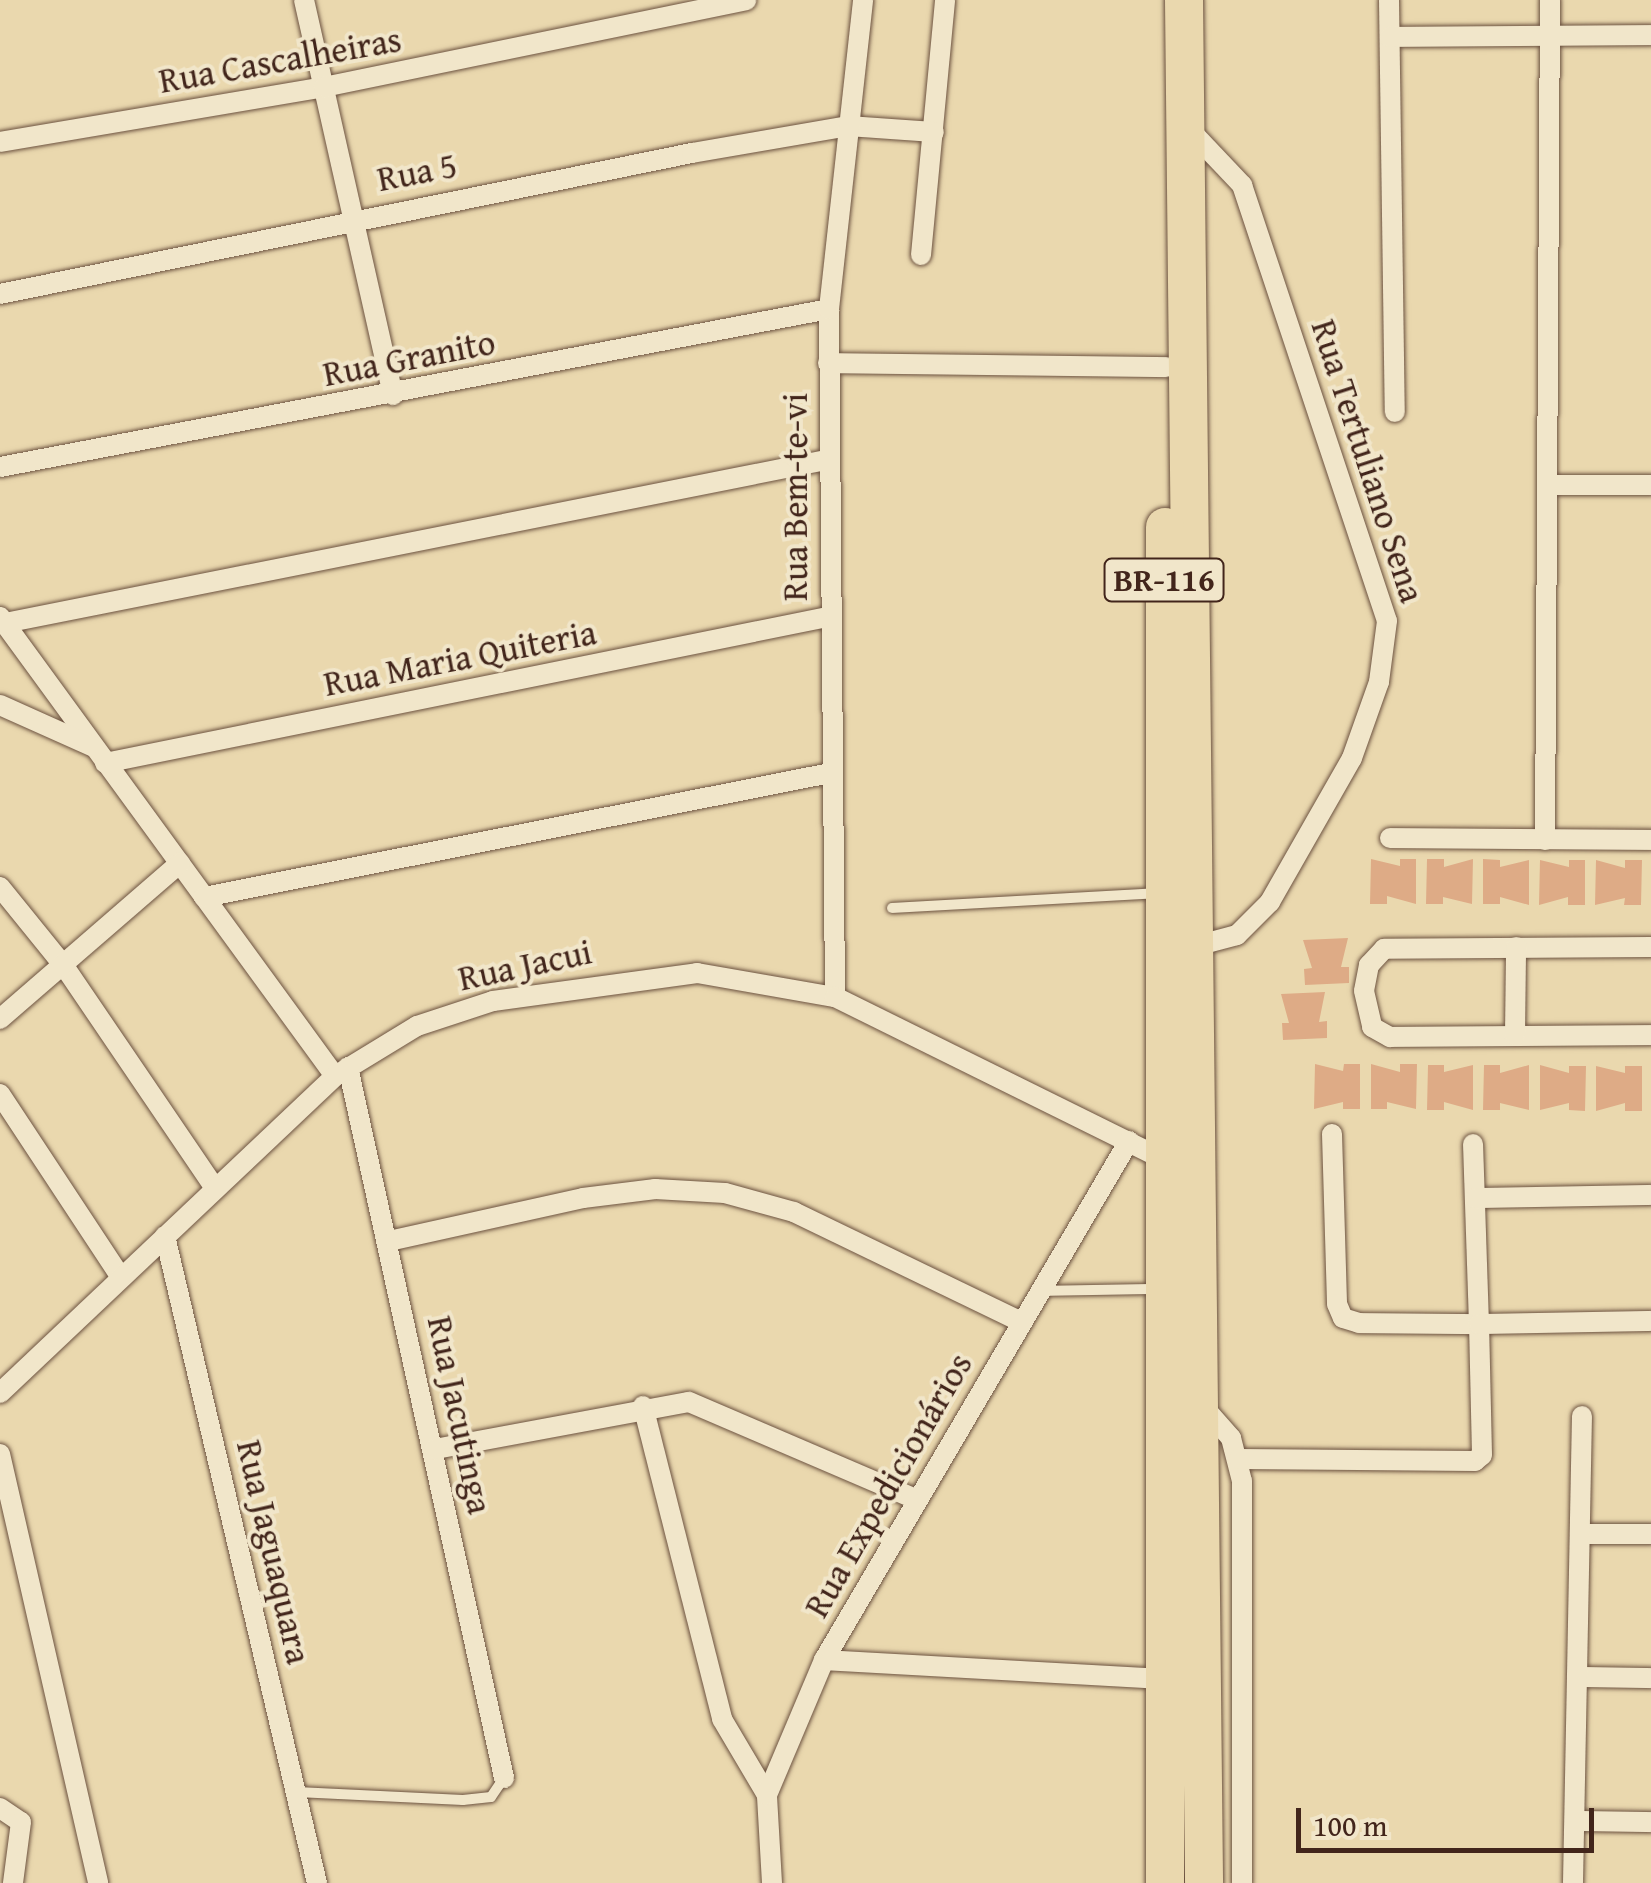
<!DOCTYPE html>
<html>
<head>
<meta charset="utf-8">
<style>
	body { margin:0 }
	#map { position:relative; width:1651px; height:1883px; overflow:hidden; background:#ead8ae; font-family:"Gentium Book Plus",serif }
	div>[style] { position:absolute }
	.building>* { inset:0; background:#deab86 }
	.roads { filter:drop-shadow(0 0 2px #6c5240) drop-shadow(0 0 2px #6c5240) }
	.lane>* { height:10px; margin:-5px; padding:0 5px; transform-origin:5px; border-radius:5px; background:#f1e6ca }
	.street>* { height:20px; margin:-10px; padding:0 10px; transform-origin:10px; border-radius:10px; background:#f1e6ca }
	.highway>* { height:38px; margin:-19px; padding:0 19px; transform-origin:19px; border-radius:19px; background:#ead8ae }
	span { translate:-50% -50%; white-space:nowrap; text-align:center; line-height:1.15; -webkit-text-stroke:8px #f1e6ca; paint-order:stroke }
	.shield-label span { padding:2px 8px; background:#f1e6ca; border:2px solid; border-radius:8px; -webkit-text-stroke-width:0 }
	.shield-label { font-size:32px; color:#42251b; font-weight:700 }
	.street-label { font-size:35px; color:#42251b }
	.scale { position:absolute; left:1296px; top:1808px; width:298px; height:45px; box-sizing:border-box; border:5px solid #42251b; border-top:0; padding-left:12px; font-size:30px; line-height:35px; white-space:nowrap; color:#42251b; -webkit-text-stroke:8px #f1e6ca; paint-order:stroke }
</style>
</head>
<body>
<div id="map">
	<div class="building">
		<div style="clip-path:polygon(1371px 859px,1400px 866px,1400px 859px,1416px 859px,1416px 904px,1387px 896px,1387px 904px,1370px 904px)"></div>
		<div style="clip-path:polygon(1427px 859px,1444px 859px,1444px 867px,1473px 859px,1472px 904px,1443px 897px,1443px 904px,1426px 904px)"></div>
		<div style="clip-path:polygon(1483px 859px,1500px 860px,1500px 867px,1529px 860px,1529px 905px,1500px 897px,1500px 904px,1483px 904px)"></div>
		<div style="clip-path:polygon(1540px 860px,1569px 867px,1569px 860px,1585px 860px,1585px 905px,1568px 905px,1568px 897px,1539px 905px)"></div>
		<div style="clip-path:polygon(1596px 860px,1625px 868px,1625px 860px,1642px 860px,1641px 905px,1624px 905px,1625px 898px,1595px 905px)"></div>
		<div style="clip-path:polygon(1348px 938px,1341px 967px,1349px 967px,1349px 983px,1305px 985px,1304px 969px,1312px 968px,1303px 940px)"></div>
		<div style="clip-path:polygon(1325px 992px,1319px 1022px,1327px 1021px,1327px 1038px,1283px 1040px,1282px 1023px,1289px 1023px,1281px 994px)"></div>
		<div style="clip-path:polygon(1315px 1064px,1343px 1071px,1344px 1064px,1360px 1064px,1360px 1109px,1343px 1109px,1343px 1102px,1314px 1109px)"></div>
		<div style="clip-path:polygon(1371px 1064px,1400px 1072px,1400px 1064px,1417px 1064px,1416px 1109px,1387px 1102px,1387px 1109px,1371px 1109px)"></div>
		<div style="clip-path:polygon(1428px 1065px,1444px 1065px,1444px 1072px,1473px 1065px,1473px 1110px,1444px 1102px,1444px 1110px,1427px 1110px)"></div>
		<div style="clip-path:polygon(1484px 1065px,1500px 1065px,1500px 1073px,1529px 1065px,1529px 1110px,1500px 1103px,1500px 1110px,1483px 1110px)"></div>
		<div style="clip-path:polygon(1540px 1065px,1569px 1073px,1569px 1066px,1586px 1066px,1585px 1111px,1569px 1110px,1569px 1103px,1540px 1110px)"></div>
		<div style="clip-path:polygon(1596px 1066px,1625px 1073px,1625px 1066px,1642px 1066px,1642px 1111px,1625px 1111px,1625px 1103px,1596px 1111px)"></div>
	</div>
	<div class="roads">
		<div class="lane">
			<div style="left:892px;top:908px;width:268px;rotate:-3.2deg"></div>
			<div style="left:1041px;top:1291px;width:118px;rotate:-1deg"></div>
			<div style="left:297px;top:1792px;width:166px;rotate:2.8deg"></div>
			<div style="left:463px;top:1800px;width:28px;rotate:-6deg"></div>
			<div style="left:491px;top:1797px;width:23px;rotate:-56deg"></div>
		</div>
		<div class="street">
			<div style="left:304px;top:0;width:405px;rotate:77.3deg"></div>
			<div style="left:1389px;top:0;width:412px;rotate:89.2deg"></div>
			<div style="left:1390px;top:37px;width:261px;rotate:-0.4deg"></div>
			<div style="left:1188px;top:128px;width:79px;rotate:46.5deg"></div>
			<div style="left:1242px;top:185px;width:459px;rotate:71.6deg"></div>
			<div style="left:1387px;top:621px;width:62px;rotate:97.5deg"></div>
			<div style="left:1379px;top:682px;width:81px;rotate:109.6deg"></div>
			<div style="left:1352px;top:758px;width:166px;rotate:119.7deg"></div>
			<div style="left:1270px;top:902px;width:47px;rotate:135deg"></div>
			<div style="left:1237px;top:935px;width:47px;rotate:165.1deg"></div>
			<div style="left:0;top:142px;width:329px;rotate:-9.6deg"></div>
			<div style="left:324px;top:87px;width:431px;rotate:-11.6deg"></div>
			<div style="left:921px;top:255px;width:256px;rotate:-84.6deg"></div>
			<div style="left:0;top:294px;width:706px;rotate:-11.52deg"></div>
			<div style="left:692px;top:153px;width:158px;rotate:-9.8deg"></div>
			<div style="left:848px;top:126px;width:86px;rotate:4deg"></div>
			<div style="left:828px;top:363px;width:338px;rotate:0.7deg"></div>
			<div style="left:0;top:467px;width:844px;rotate:-10.79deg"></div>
			<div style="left:1547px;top:485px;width:104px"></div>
			<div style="left:0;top:617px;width:568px;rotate:53.88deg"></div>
			<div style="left:5px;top:623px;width:837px;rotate:-11.23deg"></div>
			<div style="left:0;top:705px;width:103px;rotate:24.1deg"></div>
			<div style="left:105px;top:763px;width:737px;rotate:-11.43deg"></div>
			<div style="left:1390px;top:838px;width:261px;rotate:0.4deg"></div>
			<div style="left:1545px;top:840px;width:840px;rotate:-89.66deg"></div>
			<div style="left:0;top:887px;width:102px;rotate:51deg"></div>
			<div style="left:64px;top:966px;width:267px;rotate:55.8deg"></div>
			<div style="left:204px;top:897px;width:638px;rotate:-11.2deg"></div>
			<div style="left:1651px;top:947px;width:267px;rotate:179.6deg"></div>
			<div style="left:1384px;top:949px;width:22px;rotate:133deg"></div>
			<div style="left:1369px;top:965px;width:26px;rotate:101deg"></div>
			<div style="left:1364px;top:991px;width:37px;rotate:77deg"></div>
			<div style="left:1372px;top:1027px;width:21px;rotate:29deg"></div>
			<div style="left:1390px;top:1037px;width:261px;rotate:-0.4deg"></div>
			<div style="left:835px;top:997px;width:688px;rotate:-90.5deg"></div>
			<div style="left:829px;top:309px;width:311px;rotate:-83.7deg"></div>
			<div style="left:0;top:1019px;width:238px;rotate:-40.9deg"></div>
			<div style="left:1515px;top:1035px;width:88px;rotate:-89.3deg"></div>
			<div style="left:348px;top:1067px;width:728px;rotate:77.62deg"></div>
			<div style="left:0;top:1094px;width:218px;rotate:56.6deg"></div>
			<div style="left:1332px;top:1134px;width:170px;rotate:88.3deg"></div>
			<div style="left:1337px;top:1304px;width:15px;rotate:67deg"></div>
			<div style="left:1343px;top:1318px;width:17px;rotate:17deg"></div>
			<div style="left:1359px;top:1323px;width:120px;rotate:0.5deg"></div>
			<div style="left:1479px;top:1324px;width:180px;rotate:-91.9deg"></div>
			<div style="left:1476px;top:1198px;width:175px;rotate:-1deg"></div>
			<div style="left:165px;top:1236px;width:665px;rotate:76.78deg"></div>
			<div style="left:389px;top:1241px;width:199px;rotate:-12.5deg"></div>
			<div style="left:583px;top:1198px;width:73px;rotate:-7.1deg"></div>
			<div style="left:655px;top:1189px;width:70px;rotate:3.3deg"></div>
			<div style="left:725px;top:1193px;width:72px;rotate:15.4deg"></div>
			<div style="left:794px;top:1212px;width:253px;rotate:25.8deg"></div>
			<div style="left:0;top:1393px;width:461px;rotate:-43.4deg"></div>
			<div style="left:335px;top:1076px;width:96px;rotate:-31.4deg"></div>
			<div style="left:417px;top:1026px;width:80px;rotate:-18.2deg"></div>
			<div style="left:493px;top:1001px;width:206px;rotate:-7.8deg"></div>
			<div style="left:697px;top:973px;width:140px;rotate:9.9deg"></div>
			<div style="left:835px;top:997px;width:368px;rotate:26.3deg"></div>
			<div style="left:1200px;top:1403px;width:47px;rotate:48.5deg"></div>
			<div style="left:1231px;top:1438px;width:44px;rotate:75.7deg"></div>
			<div style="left:1242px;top:1481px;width:402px;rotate:90deg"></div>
			<div style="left:643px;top:1406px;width:323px;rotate:75.8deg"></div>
			<div style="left:722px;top:1719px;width:88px;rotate:59.4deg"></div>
			<div style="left:435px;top:1449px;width:258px;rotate:-10.5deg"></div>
			<div style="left:689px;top:1402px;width:244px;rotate:23.2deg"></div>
			<div style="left:0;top:1454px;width:440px;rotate:77.1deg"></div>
			<div style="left:1239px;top:1459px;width:236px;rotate:0.5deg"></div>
			<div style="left:1475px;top:1461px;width:9px;rotate:-41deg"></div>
			<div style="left:1482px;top:1455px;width:131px;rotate:-91.3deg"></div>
			<div style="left:1479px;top:1324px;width:172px;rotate:-1deg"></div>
			<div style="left:1581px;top:1534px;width:70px"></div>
			<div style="left:824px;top:1660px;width:343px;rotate:3.2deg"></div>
			<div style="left:1578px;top:1677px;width:73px;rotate:0.8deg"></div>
			<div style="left:0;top:1808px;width:25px;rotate:34deg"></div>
			<div style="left:21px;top:1822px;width:62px;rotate:97.5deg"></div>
			<div style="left:1576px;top:1821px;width:75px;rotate:0.8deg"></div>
			<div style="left:772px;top:1883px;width:88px;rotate:-93.3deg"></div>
			<div style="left:767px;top:1795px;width:147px;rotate:-67.1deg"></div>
			<div style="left:824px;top:1660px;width:602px;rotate:-59.56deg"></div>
			<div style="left:1573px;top:1883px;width:467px;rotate:-88.9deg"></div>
		</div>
		<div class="highway">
			<div style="left:1184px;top:0;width:1883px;rotate:89.39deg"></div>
			<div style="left:1165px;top:527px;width:1356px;rotate:90deg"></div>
		</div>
	</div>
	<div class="shield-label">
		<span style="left:1164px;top:580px">BR-116</span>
	</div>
	<div class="street-label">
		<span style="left:280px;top:60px;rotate:-10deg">Rua Cascalheiras</span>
		<span style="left:417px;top:172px;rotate:-11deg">Rua 5</span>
		<span style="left:409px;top:358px;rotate:-11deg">Rua Granito</span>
		<span style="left:1368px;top:461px;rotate:72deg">Rua Tertuliano Sena</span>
		<span style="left:795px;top:497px;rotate:-90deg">Rua Bem-te-vi</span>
		<span style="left:460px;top:658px;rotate:-11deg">Rua Maria Quiteria</span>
		<span style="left:525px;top:965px;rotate:-12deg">Rua Jacui</span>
		<span style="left:460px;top:1415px;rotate:78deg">Rua Jacutinga</span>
		<span style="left:888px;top:1485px;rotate:-60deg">Rua Expedicionários</span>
		<span style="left:274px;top:1552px;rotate:77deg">Rua Jaguaquara</span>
	</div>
	<div class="scale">100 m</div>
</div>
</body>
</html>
